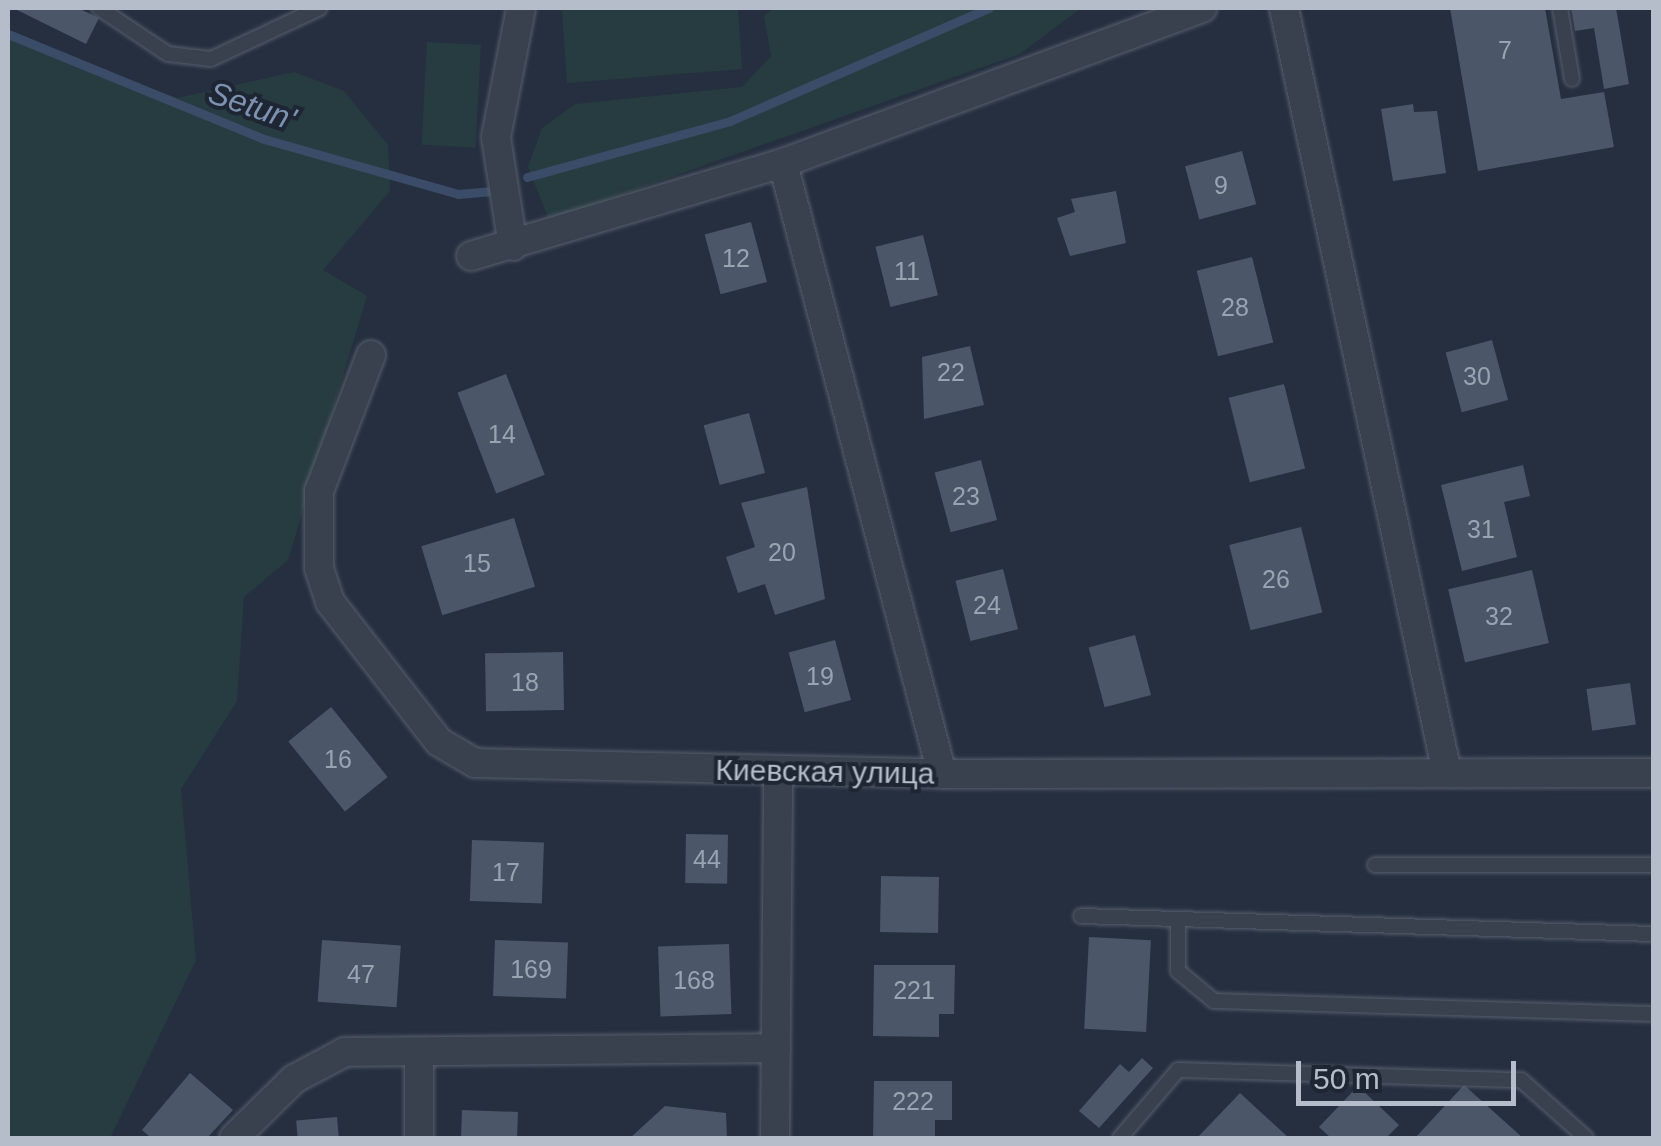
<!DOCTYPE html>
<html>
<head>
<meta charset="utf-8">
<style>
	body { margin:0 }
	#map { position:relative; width:1661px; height:1146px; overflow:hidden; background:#252f3f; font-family:Helvetica,sans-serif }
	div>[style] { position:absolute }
	.green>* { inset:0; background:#273c40; transform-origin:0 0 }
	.stream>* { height:9px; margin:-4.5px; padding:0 4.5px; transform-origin:4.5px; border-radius:4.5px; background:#3b4c68 }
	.building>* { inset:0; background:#4b5668; transform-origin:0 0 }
	.roads { filter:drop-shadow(0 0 2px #575f6d) drop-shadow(0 0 2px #575f6d) }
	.service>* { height:14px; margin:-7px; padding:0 7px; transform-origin:7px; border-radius:7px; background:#39414f }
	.minor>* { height:28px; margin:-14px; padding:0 14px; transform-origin:14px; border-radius:14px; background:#39414f }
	span { translate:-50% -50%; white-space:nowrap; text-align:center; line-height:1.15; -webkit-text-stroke:8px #1e2634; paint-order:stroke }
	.number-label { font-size:25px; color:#9aa3b2 }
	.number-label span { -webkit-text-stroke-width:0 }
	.street-label { font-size:30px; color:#b5bdca }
	.water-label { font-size:32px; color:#7d92b1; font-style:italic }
	.frame { position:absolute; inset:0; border:10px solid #b5bdca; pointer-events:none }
	.scale { position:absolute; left:1296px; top:1061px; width:220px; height:45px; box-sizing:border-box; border:5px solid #b5bdca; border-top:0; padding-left:12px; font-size:30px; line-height:35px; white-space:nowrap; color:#b5bdca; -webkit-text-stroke:8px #1e2634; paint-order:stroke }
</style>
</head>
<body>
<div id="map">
	<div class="green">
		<div style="clip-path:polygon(562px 8px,738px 8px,742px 69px,567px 83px)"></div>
		<div style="clip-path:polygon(774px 8px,1081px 8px,1020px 54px,549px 220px,528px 167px,542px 128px,575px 104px,742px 87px,771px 56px,764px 16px)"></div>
		<div style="clip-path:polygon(8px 37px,178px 98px,294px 72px,344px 91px,388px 145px,390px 191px,323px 270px,367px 296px,288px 560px,244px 597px,237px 701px,181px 789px,196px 960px,110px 1138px,8px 1138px)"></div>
		<div style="left:427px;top:42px;width:54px;height:103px;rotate:3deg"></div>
	</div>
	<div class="stream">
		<div style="left:8px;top:34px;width:277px;rotate:22.3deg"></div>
		<div style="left:264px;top:139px;width:202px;rotate:15.8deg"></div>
		<div style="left:458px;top:194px;width:32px;rotate:-5deg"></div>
		<div style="left:527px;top:177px;width:211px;rotate:-15.4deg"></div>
		<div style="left:730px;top:121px;width:283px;rotate:-23.6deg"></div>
	</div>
	<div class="building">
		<div style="clip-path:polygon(13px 8px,78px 8px,99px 18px,86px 44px)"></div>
		<div style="clip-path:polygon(1450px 8px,1545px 8px,1561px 99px,1604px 92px,1614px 147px,1478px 171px)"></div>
		<div style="clip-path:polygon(1571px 8px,1616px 8px,1629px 84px,1604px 89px,1594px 28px,1575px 31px)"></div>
		<div style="clip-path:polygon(1413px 104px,1414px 112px,1437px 111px,1446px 173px,1393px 181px,1381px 109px)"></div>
		<div style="left:1242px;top:151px;width:55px;height:59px;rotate:75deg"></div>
		<div style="clip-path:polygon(1116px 191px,1126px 243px,1070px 256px,1057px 218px,1075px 212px,1071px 199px)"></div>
		<div style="left:751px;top:222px;width:62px;height:48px;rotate:75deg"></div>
		<div style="left:923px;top:235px;width:62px;height:49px;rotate:76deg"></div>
		<div style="left:1252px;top:257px;width:88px;height:57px;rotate:76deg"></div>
		<div style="left:1492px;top:340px;width:62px;height:48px;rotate:75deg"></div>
		<div style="clip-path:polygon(970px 346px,984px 405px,924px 419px,922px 357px)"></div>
		<div style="left:506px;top:374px;width:108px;height:52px;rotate:69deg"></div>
		<div style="left:1284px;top:384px;width:87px;height:57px;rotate:76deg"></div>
		<div style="left:749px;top:413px;width:62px;height:47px;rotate:75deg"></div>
		<div style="left:981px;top:460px;width:62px;height:48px;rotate:75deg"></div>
		<div style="clip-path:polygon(1523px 465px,1530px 496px,1504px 502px,1517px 557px,1462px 571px,1441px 485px)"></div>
		<div style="clip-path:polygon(807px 487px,825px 599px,775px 615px,765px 584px,738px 593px,726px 557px,755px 547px,741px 503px)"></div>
		<div style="left:514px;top:518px;width:72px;height:97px;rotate:73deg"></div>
		<div style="left:1301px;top:527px;width:88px;height:74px;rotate:76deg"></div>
		<div style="left:1003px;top:569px;width:62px;height:49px;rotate:76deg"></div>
		<div style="left:1532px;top:570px;width:75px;height:86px;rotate:77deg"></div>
		<div style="left:1135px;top:635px;width:62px;height:48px;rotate:75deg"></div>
		<div style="left:835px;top:640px;width:62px;height:48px;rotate:75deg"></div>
		<div style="left:563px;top:652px;width:58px;height:78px;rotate:89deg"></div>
		<div style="left:1630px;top:683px;width:42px;height:44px;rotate:82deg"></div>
		<div style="left:331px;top:707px;width:90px;height:55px;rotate:51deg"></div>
		<div style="left:686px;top:834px;width:42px;height:49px;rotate:1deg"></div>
		<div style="left:472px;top:840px;width:72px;height:61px;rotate:2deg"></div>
		<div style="left:881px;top:876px;width:58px;height:56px;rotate:1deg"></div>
		<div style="left:1089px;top:937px;width:62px;height:92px;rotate:3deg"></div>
		<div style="left:322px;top:940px;width:79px;height:62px;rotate:4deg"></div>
		<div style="left:495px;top:940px;width:73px;height:56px;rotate:2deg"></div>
		<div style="left:729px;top:944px;width:70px;height:71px;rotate:88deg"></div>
		<div style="clip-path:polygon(874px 965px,955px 965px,954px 1014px,939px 1014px,939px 1037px,873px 1036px)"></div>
		<div style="clip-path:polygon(1142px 1058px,1153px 1068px,1099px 1128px,1079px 1111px,1120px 1064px,1129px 1072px)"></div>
		<div style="clip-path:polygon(190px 1073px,233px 1110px,207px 1138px,151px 1138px,142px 1130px)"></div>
		<div style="clip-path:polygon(874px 1081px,952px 1081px,952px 1120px,935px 1120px,935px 1138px,873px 1138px)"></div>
		<div style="clip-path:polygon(1464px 1085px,1523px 1138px,1415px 1138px)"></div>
		<div style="clip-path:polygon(1358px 1086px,1399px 1125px,1386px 1138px,1331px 1138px,1319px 1127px)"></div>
		<div style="clip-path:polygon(1240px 1093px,1289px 1138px,1197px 1138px)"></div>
		<div style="clip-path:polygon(665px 1106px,726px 1113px,727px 1138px,630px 1138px)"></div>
		<div style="left:462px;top:1110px;width:56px;height:28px;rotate:2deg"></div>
		<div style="left:337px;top:1117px;width:21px;height:41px;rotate:85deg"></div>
	</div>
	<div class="roads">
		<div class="service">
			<div style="left:99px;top:8px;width:83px;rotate:33.7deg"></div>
			<div style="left:168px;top:54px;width:43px;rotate:6.6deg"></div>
			<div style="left:211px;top:59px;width:120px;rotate:-25.1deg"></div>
			<div style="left:1560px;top:8px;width:72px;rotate:80.4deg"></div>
			<div style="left:1375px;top:865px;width:279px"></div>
			<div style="left:1081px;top:916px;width:573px;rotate:1.8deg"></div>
			<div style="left:1178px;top:919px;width:52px;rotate:90deg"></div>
			<div style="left:1178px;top:971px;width:47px;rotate:39.8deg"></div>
			<div style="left:1214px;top:1001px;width:440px;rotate:1.7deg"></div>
			<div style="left:1120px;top:1138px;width:89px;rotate:-49.5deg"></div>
			<div style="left:1178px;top:1070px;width:343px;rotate:1.7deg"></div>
			<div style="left:1521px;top:1080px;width:87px;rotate:41.7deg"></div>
		</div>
		<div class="minor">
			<div style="left:1284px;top:8px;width:782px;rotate:77.97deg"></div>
			<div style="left:783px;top:163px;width:631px;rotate:75.41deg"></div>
			<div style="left:513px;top:246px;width:110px;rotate:-98.9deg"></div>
			<div style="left:496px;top:137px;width:131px;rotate:-79deg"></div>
			<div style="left:471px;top:256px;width:326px;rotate:-16.6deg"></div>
			<div style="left:783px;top:163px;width:447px;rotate:-20.3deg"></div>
			<div style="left:371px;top:355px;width:146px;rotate:110.9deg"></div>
			<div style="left:319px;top:491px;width:77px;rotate:90deg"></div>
			<div style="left:319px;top:568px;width:36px;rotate:72deg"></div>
			<div style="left:330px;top:602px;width:177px;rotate:52.1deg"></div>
			<div style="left:439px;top:742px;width:42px;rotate:30.3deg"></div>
			<div style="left:475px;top:763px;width:467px;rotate:1.3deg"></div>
			<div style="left:942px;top:774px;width:712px;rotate:-0.08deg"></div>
			<div style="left:234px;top:1138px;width:84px;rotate:-44.5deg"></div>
			<div style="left:294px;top:1079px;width:58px;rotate:-27.9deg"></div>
			<div style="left:345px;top:1052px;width:431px;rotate:-0.5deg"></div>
			<div style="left:419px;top:1138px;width:86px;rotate:-90deg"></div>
			<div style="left:775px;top:1138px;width:367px;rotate:-89.5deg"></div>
		</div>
	</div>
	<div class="number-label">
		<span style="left:1505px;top:50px">7</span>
		<span style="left:1221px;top:185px">9</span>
		<span style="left:736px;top:258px">12</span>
		<span style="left:907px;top:271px">11</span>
		<span style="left:1235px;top:307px">28</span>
		<span style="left:951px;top:372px">22</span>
		<span style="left:1477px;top:376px">30</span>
		<span style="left:502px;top:434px">14</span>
		<span style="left:966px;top:496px">23</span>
		<span style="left:1481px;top:529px">31</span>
		<span style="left:782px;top:552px">20</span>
		<span style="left:477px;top:563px">15</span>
		<span style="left:1276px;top:579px">26</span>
		<span style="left:987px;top:605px">24</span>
		<span style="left:1499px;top:616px">32</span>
		<span style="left:820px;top:676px">19</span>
		<span style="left:525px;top:682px">18</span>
		<span style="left:338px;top:759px">16</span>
		<span style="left:707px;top:859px">44</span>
		<span style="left:506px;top:872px">17</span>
		<span style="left:531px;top:969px">169</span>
		<span style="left:361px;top:974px">47</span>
		<span style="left:694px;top:980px">168</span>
		<span style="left:914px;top:990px">221</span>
		<span style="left:913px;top:1101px">222</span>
	</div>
	<div class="street-label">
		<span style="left:825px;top:772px;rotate:1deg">Киевская улица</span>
	</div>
	<div class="water-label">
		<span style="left:252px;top:106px;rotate:19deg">Setun'</span>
	</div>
	<div class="frame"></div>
	<div class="scale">50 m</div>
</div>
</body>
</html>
